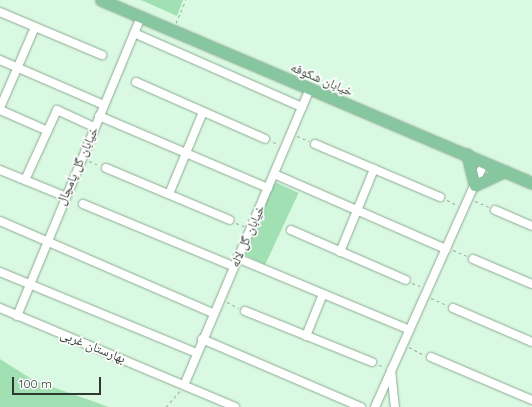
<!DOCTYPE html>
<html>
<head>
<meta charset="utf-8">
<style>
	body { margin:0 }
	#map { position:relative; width:532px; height:407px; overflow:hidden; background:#daf9e2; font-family:Quicksand,"Noto Naskh Arabic",sans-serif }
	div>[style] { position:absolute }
	.green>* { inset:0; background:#a1e0b3; transform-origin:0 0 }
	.path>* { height:1px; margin-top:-0.5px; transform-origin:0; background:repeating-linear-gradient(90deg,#99b09f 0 3px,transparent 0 6px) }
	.roads { filter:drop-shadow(0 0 1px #8ca994) drop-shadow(0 0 1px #8ca994) }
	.minor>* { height:8px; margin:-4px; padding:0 4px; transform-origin:4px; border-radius:4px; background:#fff }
	.major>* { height:11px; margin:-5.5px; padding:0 5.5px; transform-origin:5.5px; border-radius:5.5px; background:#87c7a0 }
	span { translate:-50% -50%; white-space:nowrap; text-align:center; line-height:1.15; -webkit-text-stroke:3.5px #fff; paint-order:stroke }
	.street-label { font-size:13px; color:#2d3930 }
	.scale { position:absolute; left:12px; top:377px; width:89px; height:18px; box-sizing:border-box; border:2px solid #2d3930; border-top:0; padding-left:5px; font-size:12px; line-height:14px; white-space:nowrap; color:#2d3930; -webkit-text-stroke:3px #fff; paint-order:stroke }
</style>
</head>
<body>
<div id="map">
	<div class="green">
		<div style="clip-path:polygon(141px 0,183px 0,177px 16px)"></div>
		<div style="left:275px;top:182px;width:26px;height:79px;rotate:25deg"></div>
		<div style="clip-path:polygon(0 359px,33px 380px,109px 407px,0 407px)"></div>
	</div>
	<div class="path">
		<div style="left:176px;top:23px;width:25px;rotate:-67deg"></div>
		<div style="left:297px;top:136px;width:13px;rotate:23deg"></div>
		<div style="left:273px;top:142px;width:6px;rotate:18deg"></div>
		<div style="left:89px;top:161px;width:11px;rotate:22deg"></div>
		<div style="left:447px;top:200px;width:11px;rotate:27deg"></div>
		<div style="left:475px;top:201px;width:15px;rotate:23deg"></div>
		<div style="left:236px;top:223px;width:9px;rotate:21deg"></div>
		<div style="left:453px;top:250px;width:15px;rotate:23deg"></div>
		<div style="left:412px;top:283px;width:9px;rotate:21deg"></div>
		<div style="left:431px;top:298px;width:17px;rotate:24deg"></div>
		<div style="left:227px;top:302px;width:13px;rotate:27deg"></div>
		<div style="left:409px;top:347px;width:17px;rotate:28deg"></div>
		<div style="left:379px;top:365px;width:6px;rotate:18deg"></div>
		<div style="left:166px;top:407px;width:21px;rotate:-49deg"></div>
	</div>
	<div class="roads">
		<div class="minor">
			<div style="left:0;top:12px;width:111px;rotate:22.9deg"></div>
			<div style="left:134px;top:33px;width:184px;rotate:23.8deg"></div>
			<div style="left:0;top:60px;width:113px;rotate:23.4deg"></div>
			<div style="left:136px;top:82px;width:141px;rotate:23.8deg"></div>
			<div style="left:0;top:108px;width:88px;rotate:-66.6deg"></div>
			<div style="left:0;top:110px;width:52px;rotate:23.6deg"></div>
			<div style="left:99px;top:116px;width:184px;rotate:23.1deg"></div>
			<div style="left:315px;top:144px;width:136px;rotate:23deg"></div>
			<div style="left:106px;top:168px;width:134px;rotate:22.8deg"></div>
			<div style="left:0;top:170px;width:69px;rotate:22.1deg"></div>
			<div style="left:274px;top:174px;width:188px;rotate:23.6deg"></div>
			<div style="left:25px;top:180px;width:77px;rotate:-65.4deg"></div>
			<div style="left:57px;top:110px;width:41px;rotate:24.7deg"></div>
			<div style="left:169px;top:194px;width:89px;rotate:-67.5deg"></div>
			<div style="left:83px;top:204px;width:162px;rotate:22.5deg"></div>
			<div style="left:495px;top:210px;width:40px;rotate:23.4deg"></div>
			<div style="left:0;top:221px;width:232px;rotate:23.4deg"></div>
			<div style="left:291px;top:230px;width:125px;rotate:23.5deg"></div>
			<div style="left:340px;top:252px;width:90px;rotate:-67.7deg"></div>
			<div style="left:237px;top:258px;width:187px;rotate:22.6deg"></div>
			<div style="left:473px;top:259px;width:64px;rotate:23deg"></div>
			<div style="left:0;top:272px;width:213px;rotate:22.4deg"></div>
			<div style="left:0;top:308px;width:255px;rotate:22.8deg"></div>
			<div style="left:453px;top:308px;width:86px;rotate:23.3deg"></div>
			<div style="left:245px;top:311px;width:137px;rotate:21.9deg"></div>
			<div style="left:17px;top:316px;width:324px;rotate:-67.5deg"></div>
			<div style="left:306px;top:336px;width:45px;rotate:-68deg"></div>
			<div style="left:202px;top:339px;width:173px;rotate:23.2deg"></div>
			<div style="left:431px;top:357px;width:110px;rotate:23.1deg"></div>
			<div style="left:391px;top:370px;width:37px;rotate:84deg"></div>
			<div style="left:185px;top:383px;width:319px;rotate:-67deg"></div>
			<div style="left:375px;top:407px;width:267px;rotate:-65.9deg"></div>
		</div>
		<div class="major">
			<div style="left:101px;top:0;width:468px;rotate:23deg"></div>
			<div style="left:467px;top:154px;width:32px;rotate:76deg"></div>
			<div style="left:475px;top:185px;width:33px;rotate:-25deg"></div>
		</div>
	</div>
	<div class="street-label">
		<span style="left:322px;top:79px;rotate:23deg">خیابان شکوفه</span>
		<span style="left:77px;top:166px;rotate:-66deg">خیابان گل پامچال</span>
		<span style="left:247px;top:236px;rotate:-66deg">خیابان گل لاله</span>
		<span style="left:93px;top:346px;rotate:22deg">بهارستان غربی</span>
	</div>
	<div class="scale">100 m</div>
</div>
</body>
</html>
